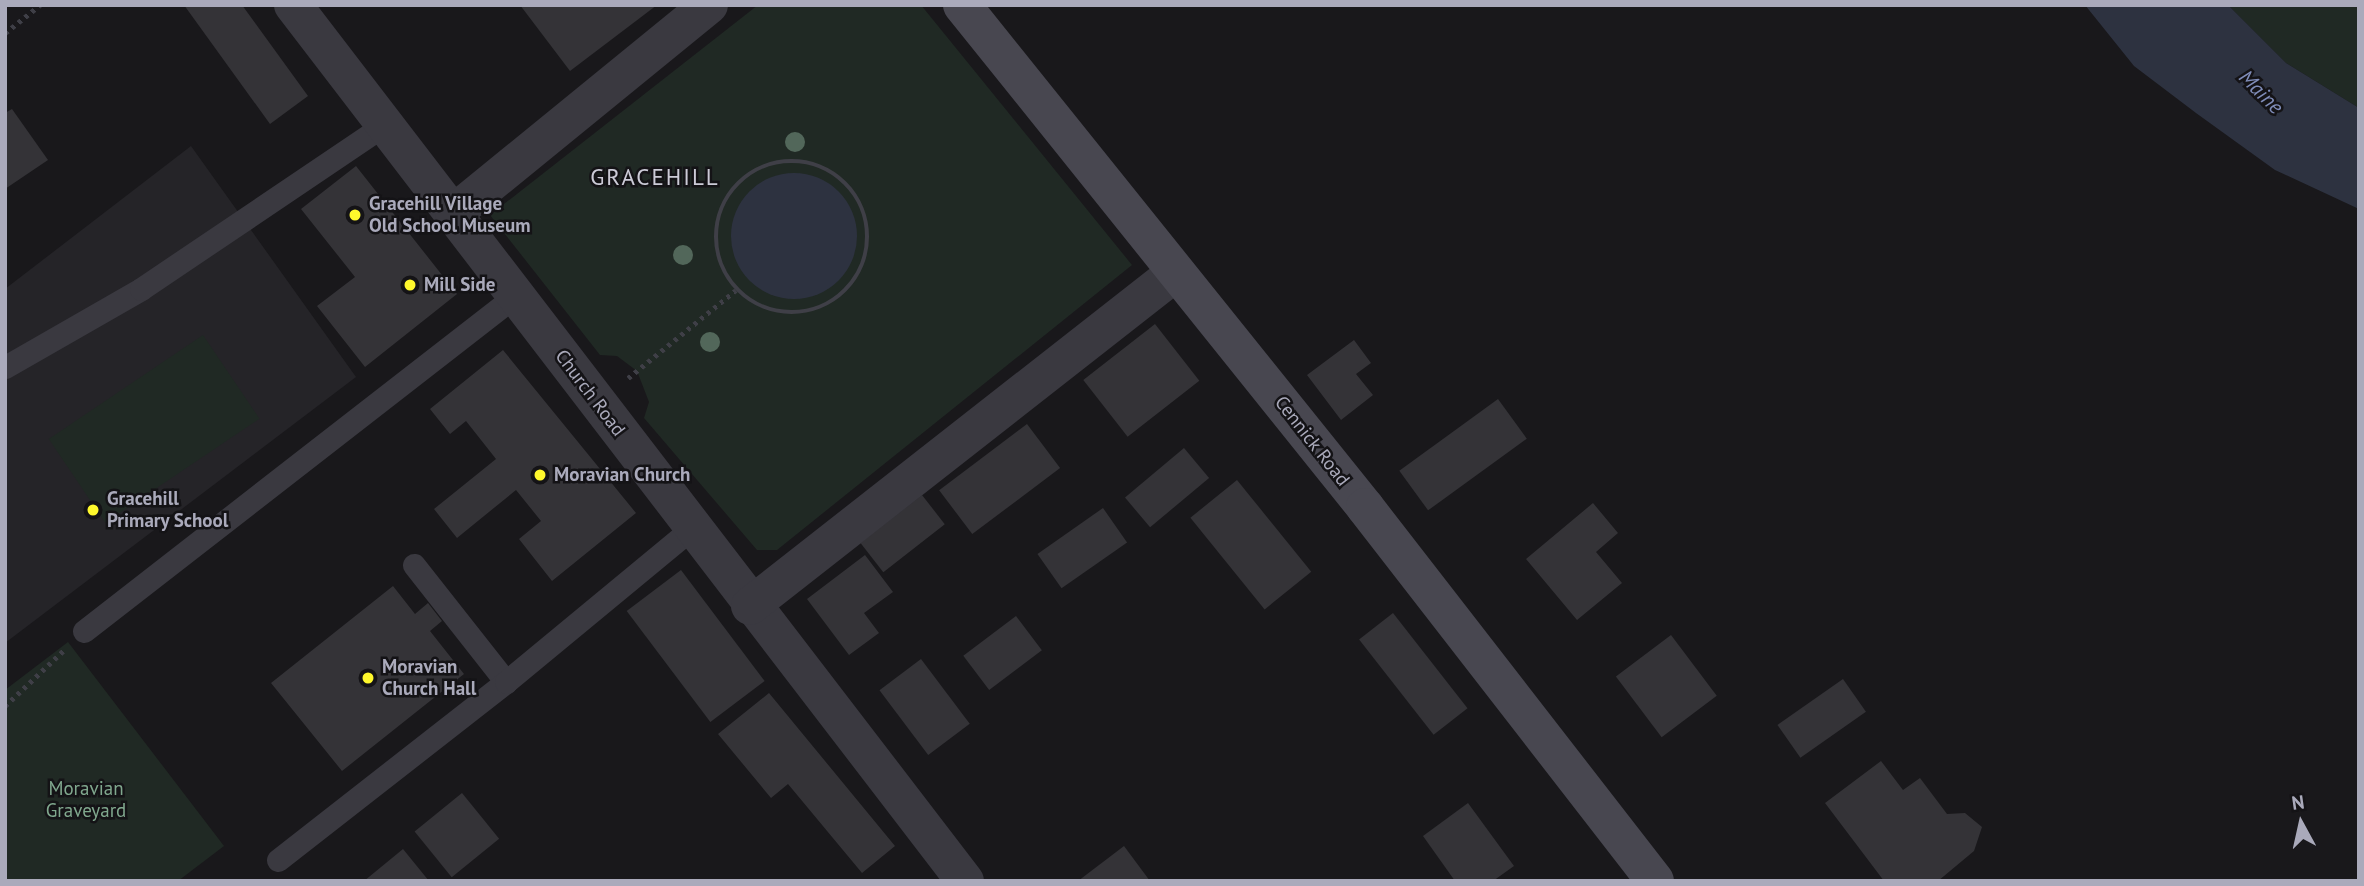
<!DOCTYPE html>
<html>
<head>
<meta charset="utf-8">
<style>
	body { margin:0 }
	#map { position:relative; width:2364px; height:886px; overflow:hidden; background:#19181b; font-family:"PT Sans",sans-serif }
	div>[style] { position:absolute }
	.built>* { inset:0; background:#252428 }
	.green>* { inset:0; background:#202924; transform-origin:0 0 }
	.water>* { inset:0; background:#2d3240 }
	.round { border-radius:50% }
	.building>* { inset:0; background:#343337; transform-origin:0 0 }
	.path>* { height:4.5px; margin-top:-2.25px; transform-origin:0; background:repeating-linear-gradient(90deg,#3f3f47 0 3.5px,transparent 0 8.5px) }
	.path>.ring { margin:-2.25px; padding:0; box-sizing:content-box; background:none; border:4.5px solid #3f3f47; border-radius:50% }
	.lane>* { height:23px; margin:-11.5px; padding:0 11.5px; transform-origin:11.5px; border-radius:11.5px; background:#3a3940 }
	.street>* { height:38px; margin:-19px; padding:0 19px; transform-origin:19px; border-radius:19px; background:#3a3940 }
	.secondary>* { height:38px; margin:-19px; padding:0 19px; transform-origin:19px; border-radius:19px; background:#484750 }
	.trees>* { width:20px; height:20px; margin:-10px; border-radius:50%; background:#52675a }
	.dots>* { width:19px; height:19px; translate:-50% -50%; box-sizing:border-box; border:4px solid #141316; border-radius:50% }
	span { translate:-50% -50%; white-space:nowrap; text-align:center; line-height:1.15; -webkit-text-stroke:5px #141316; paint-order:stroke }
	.poi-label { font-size:19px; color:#aab; font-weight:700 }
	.left { translate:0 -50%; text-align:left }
	.street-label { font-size:19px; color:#aab }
	.park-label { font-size:19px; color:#80a88e }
	.water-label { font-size:21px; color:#7f8cb8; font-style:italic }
	.quarter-label { font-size:23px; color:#cccbd7; letter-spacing:2px }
	.frame { position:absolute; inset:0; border:7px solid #aab; pointer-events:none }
	.north { position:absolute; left:2266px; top:788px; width:70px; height:70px; -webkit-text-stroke:5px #141316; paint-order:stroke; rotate:352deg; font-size:19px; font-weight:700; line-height:28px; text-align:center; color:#aab }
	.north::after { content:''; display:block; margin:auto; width:24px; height:32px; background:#aab; clip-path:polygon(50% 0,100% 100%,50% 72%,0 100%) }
</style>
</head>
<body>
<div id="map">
	<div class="built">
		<div style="clip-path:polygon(191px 146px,356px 377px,5px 643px,5px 289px)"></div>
	</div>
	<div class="green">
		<div style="clip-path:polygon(758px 5px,921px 5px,1132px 265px,777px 550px,757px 550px,644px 418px,649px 402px,637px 371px,617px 356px,600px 355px,490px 215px)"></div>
		<div style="clip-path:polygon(2228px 5px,2359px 5px,2359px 108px,2286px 63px)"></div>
		<div style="left:203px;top:335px;width:101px;height:186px;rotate:56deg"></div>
		<div style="clip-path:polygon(68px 642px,224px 846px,178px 881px,5px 881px,5px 690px)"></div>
	</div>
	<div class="water">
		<div style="clip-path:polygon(2085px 5px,2228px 5px,2286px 63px,2359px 108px,2359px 209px,2275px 170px,2196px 113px,2134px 66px)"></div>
		<div class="round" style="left:731px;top:173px;width:126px;height:126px"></div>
	</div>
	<div class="building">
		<div style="clip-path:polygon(184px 5px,242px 5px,308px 96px,270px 124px)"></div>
		<div style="clip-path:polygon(520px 5px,657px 5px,570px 71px)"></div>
		<div style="clip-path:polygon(12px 109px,48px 160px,5px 189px,5px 113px)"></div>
		<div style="clip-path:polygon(356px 166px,457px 294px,365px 367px,317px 306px,355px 277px,301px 209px)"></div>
		<div style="left:1155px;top:324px;width:72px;height:91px;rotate:52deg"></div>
		<div style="clip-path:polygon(1354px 340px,1371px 363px,1356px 374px,1373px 395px,1341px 420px,1307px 375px)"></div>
		<div style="clip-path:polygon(503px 350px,636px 513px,552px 581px,519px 539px,541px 521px,516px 490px,457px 538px,434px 509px,496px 459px,466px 421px,450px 434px,430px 409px)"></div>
		<div style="left:1498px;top:399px;width:49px;height:122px;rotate:54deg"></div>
		<div style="left:1027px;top:424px;width:55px;height:110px;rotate:53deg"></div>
		<div style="left:1184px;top:448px;width:39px;height:77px;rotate:50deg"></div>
		<div style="left:1237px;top:480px;width:118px;height:60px;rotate:51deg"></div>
		<div style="left:922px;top:495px;width:37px;height:78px;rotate:52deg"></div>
		<div style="clip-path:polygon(1593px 503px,1618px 533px,1596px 552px,1622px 583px,1577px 620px,1526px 559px)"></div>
		<div style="left:1103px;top:508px;width:42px;height:80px;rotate:55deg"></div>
		<div style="clip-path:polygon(865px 555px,893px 592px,864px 613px,879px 633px,849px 655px,807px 599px)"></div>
		<div style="left:681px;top:570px;width:139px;height:68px;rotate:53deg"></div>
		<div style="clip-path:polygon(393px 586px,415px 614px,428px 603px,442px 621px,430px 631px,464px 674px,342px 771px,271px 683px)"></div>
		<div style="left:1393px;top:613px;width:121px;height:43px;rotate:52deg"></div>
		<div style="left:1016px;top:616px;width:43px;height:66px;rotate:53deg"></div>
		<div style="left:1671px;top:635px;width:76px;height:69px;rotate:53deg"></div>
		<div style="left:921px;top:659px;width:81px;height:52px;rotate:53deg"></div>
		<div style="left:1843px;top:679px;width:40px;height:80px;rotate:55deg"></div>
		<div style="clip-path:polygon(769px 693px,895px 846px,862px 873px,788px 784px,771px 798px,718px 734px)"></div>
		<div style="clip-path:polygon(1881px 761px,1903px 790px,1920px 778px,1947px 814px,1965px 813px,1982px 827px,1974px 851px,1938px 881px,1884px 881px,1825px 803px)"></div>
		<div style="left:462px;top:793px;width:59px;height:61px;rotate:51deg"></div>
		<div style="clip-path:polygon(1468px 803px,1514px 866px,1493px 881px,1455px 881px,1423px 836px)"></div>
		<div style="clip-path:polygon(1124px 846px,1150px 881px,1078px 881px)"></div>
		<div style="clip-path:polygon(403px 849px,429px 881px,364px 881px)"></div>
	</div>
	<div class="path">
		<div style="left:5px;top:33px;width:45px;rotate:-38.7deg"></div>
		<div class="ring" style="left:716px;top:161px;width:147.5px;height:147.5px"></div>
		<div style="left:628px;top:378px;width:139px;rotate:-39.2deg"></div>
		<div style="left:5px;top:706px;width:80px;rotate:-43.5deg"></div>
	</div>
	<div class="lane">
		<div style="left:5px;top:367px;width:157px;rotate:-29.8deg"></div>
		<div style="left:141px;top:289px;width:295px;rotate:-34deg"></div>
		<div style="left:414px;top:565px;width:149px;rotate:51.8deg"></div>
		<div style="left:84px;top:631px;width:547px;rotate:-37.87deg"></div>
		<div style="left:278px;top:860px;width:289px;rotate:-38deg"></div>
		<div style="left:506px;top:682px;width:241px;rotate:-39.6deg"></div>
	</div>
	<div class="street">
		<div style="left:293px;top:5px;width:1104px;rotate:52.51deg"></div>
		<div style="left:454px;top:213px;width:329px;rotate:-39.2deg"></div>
		<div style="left:750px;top:606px;width:540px;rotate:-38.08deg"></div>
	</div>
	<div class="secondary">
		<div style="left:962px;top:5px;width:644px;rotate:51.24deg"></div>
		<div style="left:1365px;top:507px;width:473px;rotate:52.2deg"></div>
	</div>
	<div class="trees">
		<div style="left:795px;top:142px"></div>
		<div style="left:683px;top:255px"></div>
		<div style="left:710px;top:342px"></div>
	</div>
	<div class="dots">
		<div style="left:355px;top:215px;background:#fff82c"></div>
		<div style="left:410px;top:285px;background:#fff82c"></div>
		<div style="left:540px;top:475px;background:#fff82c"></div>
		<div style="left:93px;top:510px;background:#fff82c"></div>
		<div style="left:368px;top:678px;background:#fff82c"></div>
	</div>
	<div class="poi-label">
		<span class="left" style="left:369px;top:215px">Gracehill Village<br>Old School Museum</span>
		<span class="left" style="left:424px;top:285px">Mill Side</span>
		<span class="left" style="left:554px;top:475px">Moravian Church</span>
		<span class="left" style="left:107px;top:510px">Gracehill<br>Primary School</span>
		<span class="left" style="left:382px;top:678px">Moravian<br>Church Hall</span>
	</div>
	<div class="street-label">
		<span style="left:590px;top:393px;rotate:53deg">Church Road</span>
		<span style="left:1312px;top:441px;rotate:52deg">Cennick Road</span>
	</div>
	<div class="park-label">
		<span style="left:86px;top:800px">Moravian<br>Graveyard</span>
	</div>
	<div class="water-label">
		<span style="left:2261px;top:92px;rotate:45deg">Maine</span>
	</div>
	<div class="quarter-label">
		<span style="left:655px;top:177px">GRACEHILL</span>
	</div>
	<div class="frame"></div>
	<div class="north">N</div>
</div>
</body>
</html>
